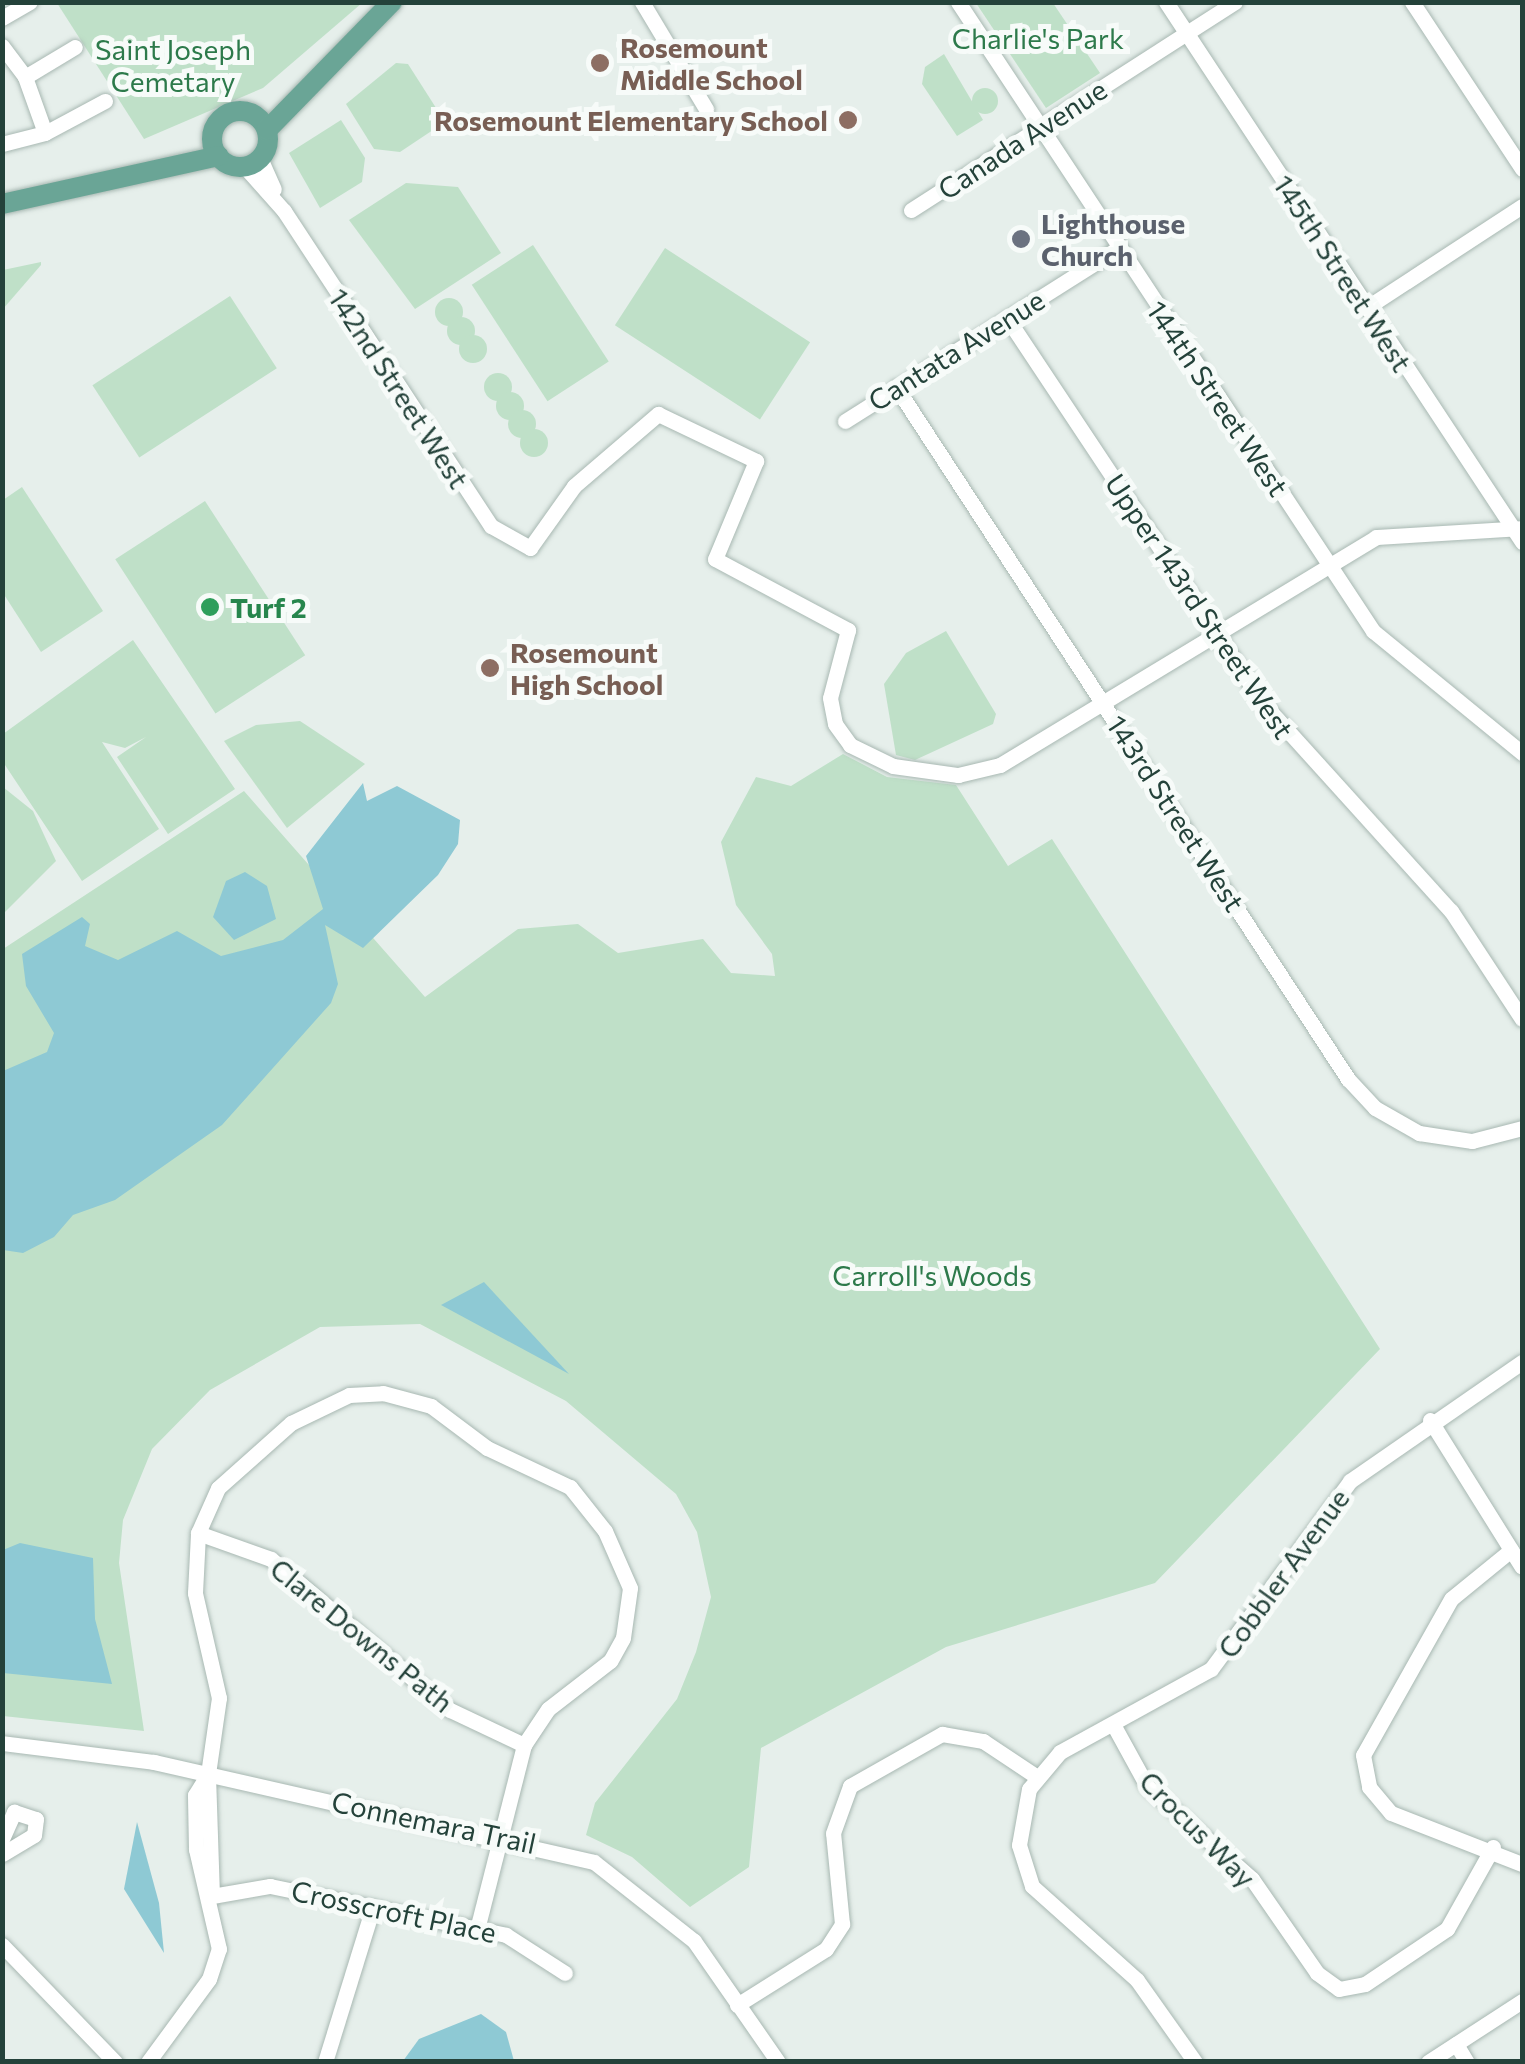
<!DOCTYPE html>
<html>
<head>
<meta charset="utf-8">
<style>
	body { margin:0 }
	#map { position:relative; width:1525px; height:2064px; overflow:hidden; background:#e6efeb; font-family:Commissioner,sans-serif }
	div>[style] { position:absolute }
	.green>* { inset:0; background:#bfe0c8; transform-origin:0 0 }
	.round { border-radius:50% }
	.water>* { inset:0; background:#8ec9d4 }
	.roads { filter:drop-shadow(0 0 2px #a8b8b2) drop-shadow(0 0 2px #a8b8b2) }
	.minor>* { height:15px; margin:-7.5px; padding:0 7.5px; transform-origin:7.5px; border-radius:7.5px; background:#fff }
	.major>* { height:20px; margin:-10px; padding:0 10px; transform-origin:10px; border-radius:10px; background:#6aa596 }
	.major>.ring { margin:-10px; padding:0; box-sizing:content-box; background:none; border:20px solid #6aa596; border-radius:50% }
	.dots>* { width:28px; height:28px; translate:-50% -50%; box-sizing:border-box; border:5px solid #f7fbf9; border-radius:50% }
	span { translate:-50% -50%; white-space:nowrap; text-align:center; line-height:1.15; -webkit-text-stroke:10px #f7fbf9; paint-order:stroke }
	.park-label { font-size:28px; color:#2d7a4b }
	.education-label { font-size:28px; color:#785e54; font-weight:700 }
	.left { translate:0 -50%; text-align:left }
	.right { translate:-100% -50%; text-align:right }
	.street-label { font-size:28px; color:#24423a }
	.worship-label { font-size:28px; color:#5b616d; font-weight:700 }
	.leisure-label { font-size:28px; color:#27864d; font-weight:700 }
	.frame { position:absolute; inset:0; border:5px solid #24423a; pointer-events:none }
</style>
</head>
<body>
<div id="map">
	<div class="green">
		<div style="clip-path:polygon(57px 3px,362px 3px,263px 88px,144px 139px)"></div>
		<div style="clip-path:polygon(976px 3px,1053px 3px,1100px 73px,1046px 108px)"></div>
		<div style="clip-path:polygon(944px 54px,983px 120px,957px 136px,922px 84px,925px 67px)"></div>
		<div style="clip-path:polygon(396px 63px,408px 64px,445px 122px,400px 152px,374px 149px,346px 104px)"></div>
		<div class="round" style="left:972px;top:88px;width:26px;height:26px"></div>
		<div style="clip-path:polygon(341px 120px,365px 158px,362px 182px,320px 208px,289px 153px)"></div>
		<div style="clip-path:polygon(406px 183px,458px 187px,501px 253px,415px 309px,349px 220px)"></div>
		<div style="left:533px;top:245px;width:139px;height:73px;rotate:57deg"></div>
		<div style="left:665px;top:248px;width:173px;height:92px;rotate:33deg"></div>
		<div style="clip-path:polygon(41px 262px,41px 265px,3px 309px,3px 270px)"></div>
		<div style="left:230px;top:296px;width:86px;height:164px;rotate:57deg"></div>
		<div class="round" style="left:435px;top:298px;width:28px;height:28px"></div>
		<div class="round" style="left:447px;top:317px;width:28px;height:28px"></div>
		<div class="round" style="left:459px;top:335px;width:28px;height:28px"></div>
		<div class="round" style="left:484px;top:373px;width:28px;height:28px"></div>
		<div class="round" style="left:496px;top:392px;width:28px;height:28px"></div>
		<div class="round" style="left:508px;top:410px;width:28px;height:28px"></div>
		<div class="round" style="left:520px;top:429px;width:28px;height:28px"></div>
		<div style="clip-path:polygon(22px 487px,103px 611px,41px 652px,3px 593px,3px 500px)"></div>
		<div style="left:205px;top:501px;width:184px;height:107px;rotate:57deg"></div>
		<div style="clip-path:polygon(946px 631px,996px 714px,993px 724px,915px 760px,896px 755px,884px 684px,906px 653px)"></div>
		<div style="clip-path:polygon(133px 640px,235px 789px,168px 834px,117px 757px,146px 737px,125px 748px,102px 742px,159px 829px,82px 881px,3px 762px,3px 734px)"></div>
		<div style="clip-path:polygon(300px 721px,365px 764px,287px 828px,224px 741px,256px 725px)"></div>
		<div style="clip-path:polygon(843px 754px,887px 777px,956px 785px,1008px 866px,1052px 839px,1380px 1349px,1155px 1583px,946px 1647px,761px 1748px,749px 1867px,690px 1907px,632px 1857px,586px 1835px,595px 1803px,677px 1699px,696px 1652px,711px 1597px,697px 1532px,676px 1494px,566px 1401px,420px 1324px,320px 1327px,210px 1390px,152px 1449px,123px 1520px,119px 1563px,144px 1731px,3px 1716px,3px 949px,244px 791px,425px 997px,518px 929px,578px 924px,618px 953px,703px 939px,731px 973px,775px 976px,772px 954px,736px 905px,721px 842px,756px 777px,791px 786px)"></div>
		<div style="clip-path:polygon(3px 787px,33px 811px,56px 861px,3px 914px)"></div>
	</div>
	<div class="water">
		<div style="clip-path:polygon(363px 783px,367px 801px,397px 786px,460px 820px,458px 844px,438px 875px,363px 948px,325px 925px,338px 984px,331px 1003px,222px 1125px,115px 1200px,73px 1215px,54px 1237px,23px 1253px,3px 1250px,3px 1071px,47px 1052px,54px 1033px,26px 986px,22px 954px,82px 917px,90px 924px,85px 946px,118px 960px,177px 931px,221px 956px,283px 940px,323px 909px,306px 856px)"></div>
		<div style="clip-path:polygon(245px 872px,267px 886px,276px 919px,234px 940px,213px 917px,226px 881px)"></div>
		<div style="clip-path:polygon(484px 1282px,569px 1374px,441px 1305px)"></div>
		<div style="clip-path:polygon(20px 1543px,93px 1558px,95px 1619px,112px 1684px,3px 1673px,3px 1550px)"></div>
		<div style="clip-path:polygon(137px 1822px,159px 1903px,164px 1953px,124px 1889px)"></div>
		<div style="clip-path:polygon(481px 2014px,506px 2032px,514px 2061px,403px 2061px,419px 2039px)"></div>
	</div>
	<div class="roads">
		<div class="minor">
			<div style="left:642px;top:2px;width:125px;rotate:59.1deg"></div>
			<div style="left:958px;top:2px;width:754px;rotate:56.58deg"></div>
			<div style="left:1373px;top:631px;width:193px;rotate:39.3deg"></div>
			<div style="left:1166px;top:2px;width:647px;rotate:56.6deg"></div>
			<div style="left:1412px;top:2px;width:200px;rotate:56.6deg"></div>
			<div style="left:2px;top:18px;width:32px;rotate:-30deg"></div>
			<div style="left:2px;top:46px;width:39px;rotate:53deg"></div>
			<div style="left:25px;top:77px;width:59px;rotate:70.3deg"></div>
			<div style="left:45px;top:133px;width:44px;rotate:165.7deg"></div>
			<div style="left:25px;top:77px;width:58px;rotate:-31deg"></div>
			<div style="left:45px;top:133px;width:68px;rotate:-28.1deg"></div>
			<div style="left:260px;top:158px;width:34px;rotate:66deg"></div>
			<div style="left:245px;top:167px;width:59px;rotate:48.4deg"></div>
			<div style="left:284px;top:211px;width:377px;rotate:56.7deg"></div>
			<div style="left:491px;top:526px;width:45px;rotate:29.4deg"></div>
			<div style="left:530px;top:548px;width:76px;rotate:-54.6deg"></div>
			<div style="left:574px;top:486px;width:111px;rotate:-40.6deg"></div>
			<div style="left:658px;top:414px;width:109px;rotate:25.6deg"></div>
			<div style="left:756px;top:461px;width:106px;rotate:112.7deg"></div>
			<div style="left:715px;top:559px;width:151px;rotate:28.1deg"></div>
			<div style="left:848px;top:630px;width:70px;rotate:104.8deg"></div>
			<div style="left:830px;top:698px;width:26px;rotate:79deg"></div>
			<div style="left:835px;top:724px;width:26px;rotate:54deg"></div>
			<div style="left:850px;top:745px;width:48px;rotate:26deg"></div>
			<div style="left:893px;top:766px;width:66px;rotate:7.9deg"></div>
			<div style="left:958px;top:775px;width:43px;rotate:-13.4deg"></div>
			<div style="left:1000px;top:765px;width:440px;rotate:-31.2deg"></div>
			<div style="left:1376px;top:537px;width:146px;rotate:-3.5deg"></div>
			<div style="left:911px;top:210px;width:385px;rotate:-32.7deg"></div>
			<div style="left:1366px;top:308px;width:186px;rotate:-33.2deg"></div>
			<div style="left:1007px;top:318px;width:460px;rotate:56.4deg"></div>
			<div style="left:1261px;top:701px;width:283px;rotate:47.9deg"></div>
			<div style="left:1451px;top:911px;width:129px;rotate:56.7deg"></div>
			<div style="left:896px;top:387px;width:827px;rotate:56.85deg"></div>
			<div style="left:1348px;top:1079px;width:40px;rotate:47deg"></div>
			<div style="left:1375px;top:1108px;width:51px;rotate:29.6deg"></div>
			<div style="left:1419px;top:1133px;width:54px;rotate:8.6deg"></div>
			<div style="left:1472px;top:1141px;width:52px;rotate:-14.6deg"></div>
			<div style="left:845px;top:421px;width:324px;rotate:-32.3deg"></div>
			<div style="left:1430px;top:1420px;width:173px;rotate:58deg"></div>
			<div style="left:198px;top:1533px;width:77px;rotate:19.6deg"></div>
			<div style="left:271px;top:1559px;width:234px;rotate:40.2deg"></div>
			<div style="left:450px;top:1710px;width:82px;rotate:25.3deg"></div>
			<div style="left:1511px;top:1550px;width:77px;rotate:140.8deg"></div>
			<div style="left:1451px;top:1599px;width:179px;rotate:119.4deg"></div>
			<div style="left:1363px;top:1755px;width:33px;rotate:79deg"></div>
			<div style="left:1369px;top:1787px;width:34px;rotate:50deg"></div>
			<div style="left:1391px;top:1813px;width:141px;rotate:21.3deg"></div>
			<div style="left:1114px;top:1726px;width:68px;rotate:61.2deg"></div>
			<div style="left:1147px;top:1786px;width:140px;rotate:41.5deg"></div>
			<div style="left:1252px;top:1879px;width:114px;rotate:55.3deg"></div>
			<div style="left:1317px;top:1973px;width:27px;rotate:36deg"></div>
			<div style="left:1339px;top:1989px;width:26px;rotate:-11deg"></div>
			<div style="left:1365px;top:1984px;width:99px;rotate:-33.9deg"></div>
			<div style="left:1447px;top:1929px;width:94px;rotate:-60.7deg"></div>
			<div style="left:2px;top:1743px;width:153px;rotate:7.1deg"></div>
			<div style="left:154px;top:1762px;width:451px;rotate:12.8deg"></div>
			<div style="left:594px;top:1862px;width:127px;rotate:38.3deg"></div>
			<div style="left:694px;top:1941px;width:147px;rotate:55.2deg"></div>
			<div style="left:2px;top:1839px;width:30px;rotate:-66deg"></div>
			<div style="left:14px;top:1812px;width:23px;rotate:18deg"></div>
			<div style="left:36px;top:1819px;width:16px;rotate:97deg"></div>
			<div style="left:34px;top:1835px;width:37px;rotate:149deg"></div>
			<div style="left:212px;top:1896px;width:122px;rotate:-91.9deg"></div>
			<div style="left:208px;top:1774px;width:77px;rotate:-81.8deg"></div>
			<div style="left:219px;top:1698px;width:108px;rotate:-102.9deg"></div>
			<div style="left:195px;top:1593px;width:60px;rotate:-87.1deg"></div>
			<div style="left:198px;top:1533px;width:49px;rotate:-66deg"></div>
			<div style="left:218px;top:1488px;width:98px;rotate:-41.7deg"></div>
			<div style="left:291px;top:1423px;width:64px;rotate:-25.8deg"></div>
			<div style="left:349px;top:1395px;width:34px;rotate:-3deg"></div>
			<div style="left:383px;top:1393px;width:50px;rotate:15.2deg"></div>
			<div style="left:431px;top:1406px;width:70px;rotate:36.9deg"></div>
			<div style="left:487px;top:1448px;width:92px;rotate:25.2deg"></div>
			<div style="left:570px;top:1487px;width:56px;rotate:51.5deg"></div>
			<div style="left:605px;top:1531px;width:62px;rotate:66.3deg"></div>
			<div style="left:630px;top:1588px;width:50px;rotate:98deg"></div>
			<div style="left:623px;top:1638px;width:26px;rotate:119deg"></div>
			<div style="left:610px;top:1661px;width:78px;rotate:142.3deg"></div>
			<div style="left:548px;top:1709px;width:43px;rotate:123.7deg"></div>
			<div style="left:524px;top:1745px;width:190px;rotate:104.3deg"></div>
			<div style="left:212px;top:1896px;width:59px;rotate:-9.8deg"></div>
			<div style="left:270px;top:1886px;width:241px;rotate:11.7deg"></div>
			<div style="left:506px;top:1935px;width:70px;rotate:32.8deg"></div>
			<div style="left:2px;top:1945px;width:163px;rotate:46deg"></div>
			<div style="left:737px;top:2005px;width:105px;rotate:-32.2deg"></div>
			<div style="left:826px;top:1949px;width:30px;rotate:-57deg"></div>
			<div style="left:842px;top:1924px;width:91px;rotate:-95.6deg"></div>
			<div style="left:833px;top:1833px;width:50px;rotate:-70.1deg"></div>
			<div style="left:850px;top:1786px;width:106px;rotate:-29.5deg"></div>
			<div style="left:942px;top:1734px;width:42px;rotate:9.7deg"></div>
			<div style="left:983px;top:1741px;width:65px;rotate:33.7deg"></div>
			<div style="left:1456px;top:2044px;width:21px;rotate:59deg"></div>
			<div style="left:148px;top:2062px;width:103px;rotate:-53.7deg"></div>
			<div style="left:209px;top:1979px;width:32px;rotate:-72deg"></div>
			<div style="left:219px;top:1949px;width:103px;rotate:-103deg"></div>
			<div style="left:196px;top:1849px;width:54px;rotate:-91.1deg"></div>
			<div style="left:195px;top:1795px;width:25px;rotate:-58deg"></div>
			<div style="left:325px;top:2062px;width:162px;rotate:-72.8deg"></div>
			<div style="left:1195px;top:2062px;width:100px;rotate:-125.3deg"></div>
			<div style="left:1137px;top:1980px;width:141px;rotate:-138.2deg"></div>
			<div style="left:1032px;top:1886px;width:43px;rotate:-107.6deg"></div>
			<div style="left:1019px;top:1845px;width:57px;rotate:-79.9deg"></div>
			<div style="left:1029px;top:1789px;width:48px;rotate:-50deg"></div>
			<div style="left:1060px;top:1752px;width:172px;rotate:-28.8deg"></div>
			<div style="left:1211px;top:1669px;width:234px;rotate:-53.5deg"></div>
			<div style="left:1350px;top:1481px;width:209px;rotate:-34.7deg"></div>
			<div style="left:1428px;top:2062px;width:112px;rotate:-33deg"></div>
		</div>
		<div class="major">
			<div class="ring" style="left:212px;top:111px;width:36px;height:36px"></div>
			<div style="left:267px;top:130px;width:179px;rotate:-45.7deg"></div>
			<div style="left:2px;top:204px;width:222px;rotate:-12.5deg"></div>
		</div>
	</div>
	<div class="dots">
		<div style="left:600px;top:63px;background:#8d6e63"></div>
		<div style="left:848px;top:120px;background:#8d6e63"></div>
		<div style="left:1021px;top:239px;background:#6b7280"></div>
		<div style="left:210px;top:607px;background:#2e9e5b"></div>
		<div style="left:490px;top:668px;background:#8d6e63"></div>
	</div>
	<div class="park-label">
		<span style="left:1038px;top:38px">Charlie's Park</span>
		<span style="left:173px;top:65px">Saint Joseph<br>Cemetary</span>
		<span style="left:932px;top:1275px">Carroll's Woods</span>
	</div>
	<div class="education-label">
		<span class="left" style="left:620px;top:63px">Rosemount<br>Middle School</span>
		<span class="right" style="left:828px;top:120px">Rosemount Elementary School</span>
		<span class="left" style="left:510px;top:668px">Rosemount<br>High School</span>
	</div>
	<div class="street-label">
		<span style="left:1022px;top:139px;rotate:-33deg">Canada Avenue</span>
		<span style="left:1343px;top:273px;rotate:57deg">145th Street West</span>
		<span style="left:956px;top:350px;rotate:-32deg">Cantata Avenue</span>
		<span style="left:399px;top:388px;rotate:57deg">142nd Street West</span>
		<span style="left:1218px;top:398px;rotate:56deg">144th Street West</span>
		<span style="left:1200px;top:606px;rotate:56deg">Upper 143rd Street West</span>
		<span style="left:1176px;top:813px;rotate:57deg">143rd Street West</span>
		<span style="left:1283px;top:1573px;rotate:-54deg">Cobbler Avenue</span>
		<span style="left:362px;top:1635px;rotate:39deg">Clare Downs Path</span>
		<span style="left:434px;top:1822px;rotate:12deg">Connemara Trail</span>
		<span style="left:1198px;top:1829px;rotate:45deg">Crocus Way</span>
		<span style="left:394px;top:1911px;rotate:12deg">Crosscroft Place</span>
	</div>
	<div class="worship-label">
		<span class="left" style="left:1041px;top:239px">Lighthouse<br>Church</span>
	</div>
	<div class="leisure-label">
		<span class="left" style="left:230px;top:607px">Turf 2</span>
	</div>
	<div class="frame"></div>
</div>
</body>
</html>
